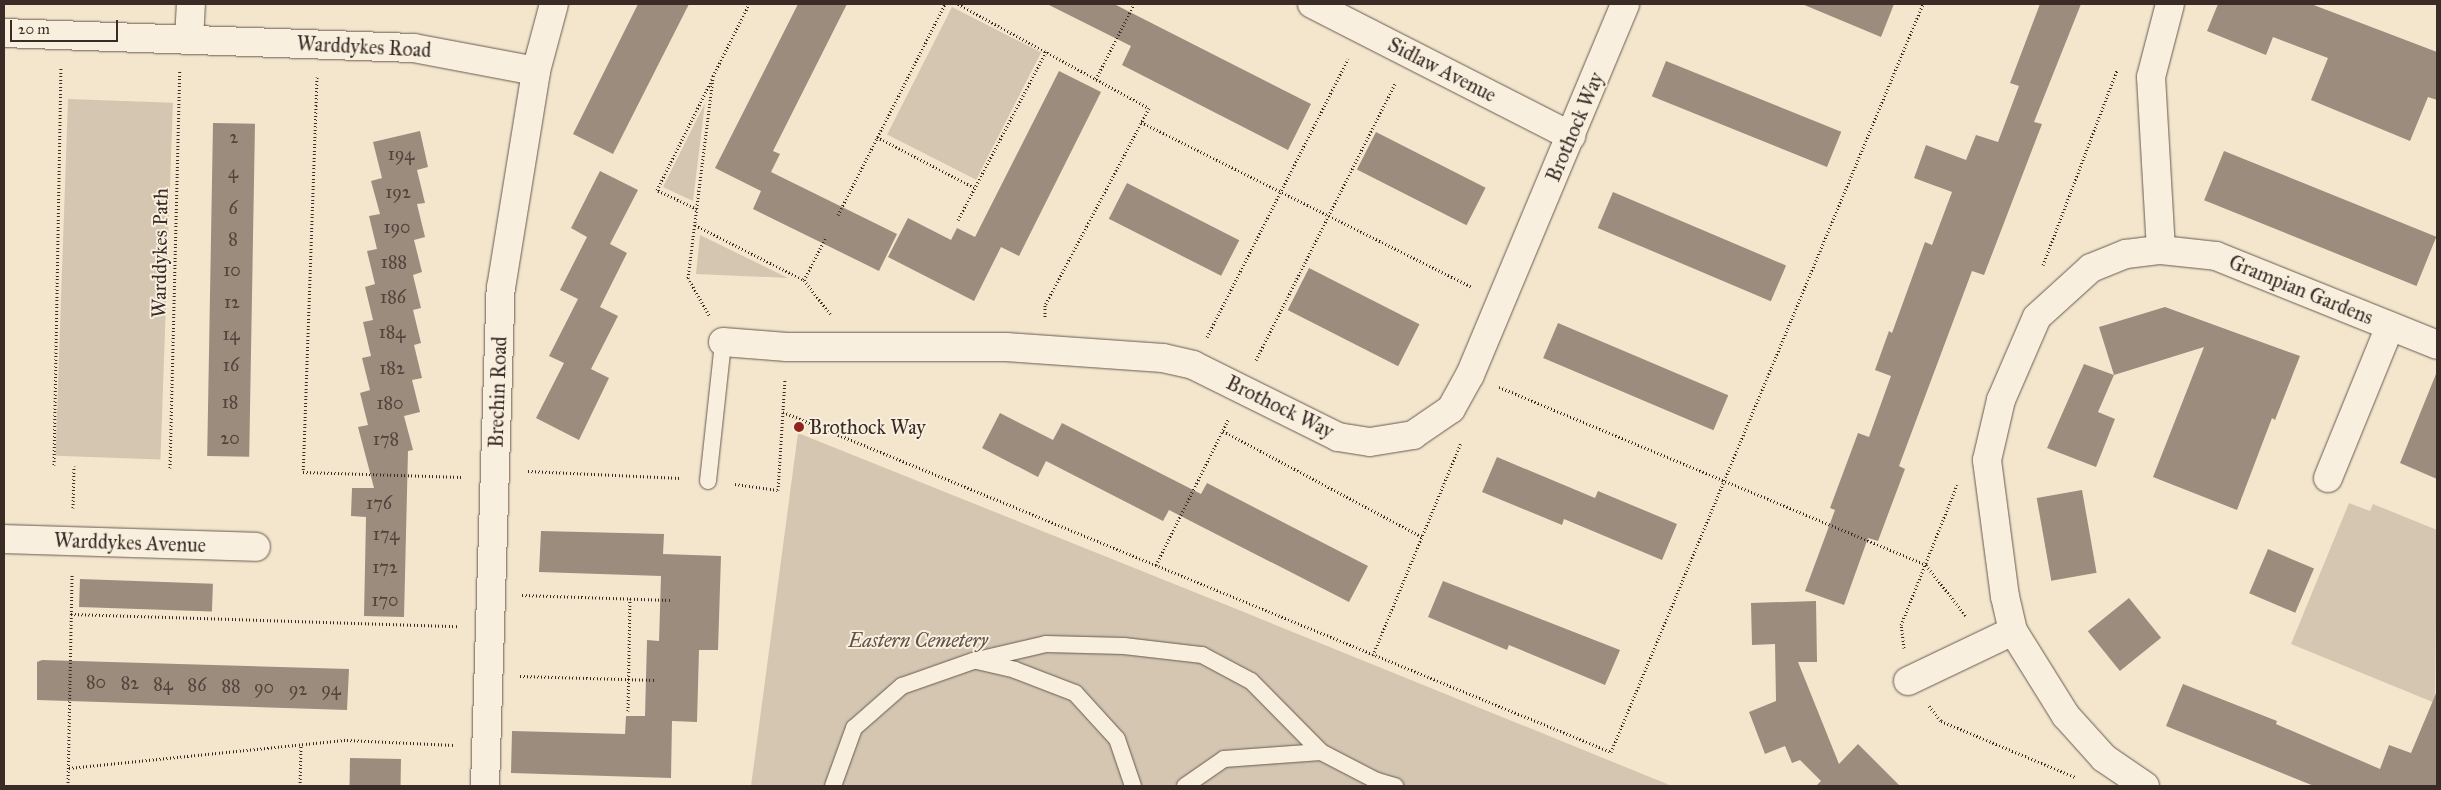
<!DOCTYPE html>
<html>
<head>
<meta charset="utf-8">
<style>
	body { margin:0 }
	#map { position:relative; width:2441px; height:790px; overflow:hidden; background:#f4e6cd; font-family:"IM FELL Great Primer",serif }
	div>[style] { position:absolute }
	.green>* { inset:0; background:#d4c6b1; transform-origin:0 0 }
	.building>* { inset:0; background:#9b8c7d; transform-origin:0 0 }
	.path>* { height:3px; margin-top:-1.5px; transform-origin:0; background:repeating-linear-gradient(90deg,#3a2b26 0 1px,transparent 0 3.5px) }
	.roads { filter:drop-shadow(0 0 1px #685a50) drop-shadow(0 0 1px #685a50) }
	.lane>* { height:16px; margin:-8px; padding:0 8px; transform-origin:8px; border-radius:8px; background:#f8efde }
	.street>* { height:28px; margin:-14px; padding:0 14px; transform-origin:14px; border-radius:14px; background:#f8efde }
	.secondary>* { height:28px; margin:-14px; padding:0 14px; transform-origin:14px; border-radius:14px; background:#f8efde }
	.dots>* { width:14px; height:14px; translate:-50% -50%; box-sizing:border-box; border:2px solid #f8efde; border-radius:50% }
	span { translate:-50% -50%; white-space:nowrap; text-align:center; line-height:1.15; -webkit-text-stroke:4px #f8efde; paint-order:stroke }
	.number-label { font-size:18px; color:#52433c }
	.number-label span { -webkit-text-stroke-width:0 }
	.street-label { font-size:20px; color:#3a2b26 }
	.poi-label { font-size:20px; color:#3a2b26 }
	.left { translate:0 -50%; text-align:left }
	.park-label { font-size:20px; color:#605249; font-style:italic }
	.frame { position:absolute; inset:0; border:5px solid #3a2b26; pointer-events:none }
	.scale { position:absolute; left:10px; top:20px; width:108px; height:22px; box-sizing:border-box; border:2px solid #3a2b26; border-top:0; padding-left:6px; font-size:15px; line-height:18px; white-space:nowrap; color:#3a2b26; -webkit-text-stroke:4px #f8efde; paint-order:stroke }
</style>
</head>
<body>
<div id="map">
	<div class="green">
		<div style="left:952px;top:7px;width:100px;height:143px;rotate:27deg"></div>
		<div style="left:68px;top:99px;width:105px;height:357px;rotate:2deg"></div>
		<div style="clip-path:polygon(705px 103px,693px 201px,663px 187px)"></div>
		<div style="clip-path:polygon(700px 235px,788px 278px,696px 274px)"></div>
		<div style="clip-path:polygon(798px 433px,1229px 606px,1672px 786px,751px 786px)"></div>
		<div style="clip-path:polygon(2349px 503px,2370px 511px,2373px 504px,2437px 530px,2435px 703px,2291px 644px)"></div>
	</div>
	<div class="building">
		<div style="clip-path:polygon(638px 4px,689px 4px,613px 154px,573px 134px)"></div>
		<div style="clip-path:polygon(798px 4px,847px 4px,773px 151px,780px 154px,771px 172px,897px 234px,879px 271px,753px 209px,761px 191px,715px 168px)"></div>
		<div style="clip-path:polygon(1047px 4px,1114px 4px,1311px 104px,1288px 150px,1122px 65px,1131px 46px)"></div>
		<div style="clip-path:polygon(1802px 4px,1894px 4px,1881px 37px)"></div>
		<div style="clip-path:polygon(2040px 4px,2081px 4px,2034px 122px,2042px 124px,1984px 275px,1972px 271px,1899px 466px,1905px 469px,1878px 541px,1868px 538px,1844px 605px,1805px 591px,1835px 510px,1830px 508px,1858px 433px,1869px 437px,1891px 376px,1875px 370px,1889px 331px,1892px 333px,1925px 242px,1932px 245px,1952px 192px,1914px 178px,1926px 145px,1966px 160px,1976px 135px,1998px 142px,2019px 86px,2010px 83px)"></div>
		<div style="clip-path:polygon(2218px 4px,2311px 4px,2437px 52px,2437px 100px,2428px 97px,2410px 141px,2311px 100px,2328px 58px,2273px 37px,2266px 55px,2207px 31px)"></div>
		<div style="left:1666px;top:61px;width:189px;height:38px;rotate:22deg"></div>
		<div style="clip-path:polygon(1059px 71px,1101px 92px,1019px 256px,1001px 247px,974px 301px,888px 257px,908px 218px,951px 240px,957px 228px,975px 237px)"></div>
		<div style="left:213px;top:123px;width:42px;height:333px;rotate:1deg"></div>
		<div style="clip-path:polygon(420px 131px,428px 167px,417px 170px,425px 203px,417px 204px,425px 237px,414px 240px,422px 272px,413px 275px,421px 308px,413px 310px,421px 343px,414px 345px,422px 378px,412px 380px,420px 412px,404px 416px,413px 450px,408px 451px,404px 617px,364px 616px,366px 517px,351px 516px,352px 488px,374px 488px,358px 427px,368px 425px,360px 393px,370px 390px,362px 358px,371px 356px,363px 322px,373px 320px,365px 287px,375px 284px,367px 251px,377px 249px,369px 216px,380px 214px,371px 181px,382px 178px,373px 142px)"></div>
		<div style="left:1376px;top:132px;width:123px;height:42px;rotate:27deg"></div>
		<div style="left:2224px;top:151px;width:229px;height:53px;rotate:22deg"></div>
		<div style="clip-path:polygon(600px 171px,638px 190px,610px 244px,627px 253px,600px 307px,618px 316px,591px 369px,609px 378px,579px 440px,536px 418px,564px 363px,549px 356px,578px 299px,560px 290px,587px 237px,571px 228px)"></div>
		<div style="left:1127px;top:183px;width:126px;height:40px;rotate:27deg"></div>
		<div style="left:1613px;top:192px;width:188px;height:39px;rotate:23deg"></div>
		<div style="left:1309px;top:268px;width:124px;height:47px;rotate:27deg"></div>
		<div style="clip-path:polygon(2165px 307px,2300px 356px,2275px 420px,2272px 418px,2237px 510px,2153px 477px,2204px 347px,2114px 375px,2099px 327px)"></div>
		<div style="left:1558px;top:323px;width:185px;height:38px;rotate:23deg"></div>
		<div style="clip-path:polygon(2084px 364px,2114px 375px,2098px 412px,2115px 419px,2096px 467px,2047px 448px)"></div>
		<div style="clip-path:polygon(2436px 374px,2437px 374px,2437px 479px,2400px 463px)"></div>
		<div style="clip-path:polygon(1000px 413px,1053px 440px,1062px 423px,1201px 494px,1207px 483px,1368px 566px,1349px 602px,1169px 510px,1163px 521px,1046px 461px,1038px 477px,982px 448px)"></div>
		<div style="clip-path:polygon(1497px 457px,1595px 498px,1598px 491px,1677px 524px,1662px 560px,1564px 519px,1562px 525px,1482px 492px)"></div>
		<div style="left:2082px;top:490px;width:84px;height:46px;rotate:80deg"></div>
		<div style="clip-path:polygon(541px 531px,664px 534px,663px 554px,721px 556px,718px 650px,699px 650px,697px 722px,672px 721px,671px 778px,511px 773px,512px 731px,625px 734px,626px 716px,645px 716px,647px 640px,659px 641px,661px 576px,539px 572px)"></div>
		<div style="left:2268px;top:549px;width:50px;height:48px;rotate:23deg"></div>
		<div style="left:80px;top:579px;width:133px;height:28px;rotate:2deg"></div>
		<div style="clip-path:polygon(1443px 581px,1620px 650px,1605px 685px,1509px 645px,1507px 650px,1428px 617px)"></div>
		<div style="left:2129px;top:598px;width:51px;height:53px;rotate:51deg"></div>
		<div style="clip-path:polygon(1816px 601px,1817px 662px,1798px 662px,1839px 764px,1858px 744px,1900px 786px,1816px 786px,1821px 781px,1800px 760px,1792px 763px,1785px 746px,1765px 754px,1749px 712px,1776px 701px,1775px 644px,1752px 645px,1751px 603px)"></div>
		<div style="clip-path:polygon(42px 660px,349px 669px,347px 710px,37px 700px,37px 662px)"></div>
		<div style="clip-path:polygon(2183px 684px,2277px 721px,2276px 724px,2380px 769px,2389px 745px,2411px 753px,2437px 691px,2437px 786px,2314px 786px,2166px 726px)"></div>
		<div style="left:350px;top:758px;width:51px;height:28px;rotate:1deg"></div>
	</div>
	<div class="path">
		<div style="left:958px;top:4px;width:217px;rotate:28.6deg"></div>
		<div style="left:1149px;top:108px;width:223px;rotate:117.8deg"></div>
		<div style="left:1045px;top:305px;width:12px;rotate:90deg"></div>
		<div style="left:317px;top:77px;width:395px;rotate:92deg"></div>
		<div style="left:303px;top:472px;width:159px;rotate:1.8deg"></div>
		<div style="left:1096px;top:79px;width:84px;rotate:-63.1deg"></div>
		<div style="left:1141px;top:122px;width:370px;rotate:26.5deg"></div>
		<div style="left:877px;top:137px;width:110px;rotate:27.5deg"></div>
		<div style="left:697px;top:209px;width:44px;rotate:-154.6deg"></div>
		<div style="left:657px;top:190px;width:124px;rotate:-63.6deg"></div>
		<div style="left:838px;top:215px;width:237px;rotate:-63.1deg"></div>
		<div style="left:958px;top:220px;width:190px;rotate:-62.4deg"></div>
		<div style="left:695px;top:225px;width:122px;rotate:26.8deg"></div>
		<div style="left:804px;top:280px;width:44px;rotate:52.4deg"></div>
		<div style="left:2043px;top:265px;width:209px;rotate:-69.2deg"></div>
		<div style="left:804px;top:280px;width:48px;rotate:-62.9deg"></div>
		<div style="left:709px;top:315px;width:43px;rotate:-119.6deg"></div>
		<div style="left:688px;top:278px;width:204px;rotate:-82.9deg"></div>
		<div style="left:713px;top:76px;width:80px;rotate:-63.4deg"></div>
		<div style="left:1207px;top:337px;width:312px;rotate:-63.1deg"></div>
		<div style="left:1256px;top:360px;width:311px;rotate:-63.3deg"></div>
		<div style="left:1499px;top:387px;width:463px;rotate:22.6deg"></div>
		<div style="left:1926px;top:565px;width:65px;rotate:51.9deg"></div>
		<div style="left:783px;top:412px;width:895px;rotate:22.32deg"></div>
		<div style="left:1611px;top:752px;width:810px;rotate:-67.36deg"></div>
		<div style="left:1223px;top:431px;width:225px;rotate:28deg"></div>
		<div style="left:54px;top:465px;width:397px;rotate:-89deg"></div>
		<div style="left:170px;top:468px;width:397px;rotate:-88.6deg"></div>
		<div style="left:528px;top:471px;width:153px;rotate:2.6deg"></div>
		<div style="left:735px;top:484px;width:43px;rotate:7.9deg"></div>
		<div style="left:778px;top:490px;width:110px;rotate:-86.4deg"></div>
		<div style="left:73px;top:508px;width:42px;rotate:-88.6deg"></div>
		<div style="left:1156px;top:565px;width:164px;rotate:-63.6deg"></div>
		<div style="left:522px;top:595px;width:148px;rotate:1.9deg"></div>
		<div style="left:71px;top:614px;width:387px;rotate:1.8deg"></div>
		<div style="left:1904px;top:648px;width:23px;rotate:-97deg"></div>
		<div style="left:1901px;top:625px;width:151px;rotate:-68.2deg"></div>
		<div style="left:1373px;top:655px;width:230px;rotate:-67.5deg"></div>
		<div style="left:520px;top:676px;width:136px;rotate:1.7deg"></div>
		<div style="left:1929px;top:706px;width:19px;rotate:51deg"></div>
		<div style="left:1941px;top:721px;width:145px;rotate:22.7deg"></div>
		<div style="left:628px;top:711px;width:112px;rotate:-89deg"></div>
		<div style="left:69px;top:768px;width:279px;rotate:-5.8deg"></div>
		<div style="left:347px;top:740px;width:107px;rotate:2.7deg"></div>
		<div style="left:68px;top:786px;width:212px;rotate:-88.9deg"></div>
		<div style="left:300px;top:786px;width:41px;rotate:-88.6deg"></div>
	</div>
	<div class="roads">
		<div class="lane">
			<div style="left:708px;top:481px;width:140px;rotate:-83.8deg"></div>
			<div style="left:977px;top:661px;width:39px;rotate:13deg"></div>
			<div style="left:1015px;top:670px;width:64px;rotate:21deg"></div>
			<div style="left:1075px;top:693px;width:62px;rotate:47.6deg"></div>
			<div style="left:1117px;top:739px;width:50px;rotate:71.2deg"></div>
			<div style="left:1377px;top:781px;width:19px;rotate:16deg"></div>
			<div style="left:833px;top:786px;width:62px;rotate:-70.1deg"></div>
			<div style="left:854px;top:728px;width:64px;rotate:-41.2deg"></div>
			<div style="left:902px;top:686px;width:75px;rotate:-19.4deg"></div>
			<div style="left:973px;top:661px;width:75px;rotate:-13.1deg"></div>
			<div style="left:1046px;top:644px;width:78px;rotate:1.5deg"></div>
			<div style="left:1124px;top:646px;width:79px;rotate:6.6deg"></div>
			<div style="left:1202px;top:655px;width:55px;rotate:28deg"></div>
			<div style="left:1251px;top:681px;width:100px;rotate:45.4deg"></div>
			<div style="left:1185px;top:786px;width:47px;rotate:-34.7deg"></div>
			<div style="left:1224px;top:759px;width:97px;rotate:-4.1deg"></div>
			<div style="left:1321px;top:752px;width:63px;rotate:27.4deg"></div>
			<div style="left:1377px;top:781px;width:6px;rotate:59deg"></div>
		</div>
		<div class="street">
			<div style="left:1312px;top:4px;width:291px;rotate:27deg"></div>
			<div style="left:4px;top:33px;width:410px;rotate:2.1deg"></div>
			<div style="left:414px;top:48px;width:124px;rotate:10.7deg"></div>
			<div style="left:189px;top:40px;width:36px;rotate:-87deg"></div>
			<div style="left:2161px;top:250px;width:173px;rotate:-93.3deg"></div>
			<div style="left:2151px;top:77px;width:75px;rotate:-75.4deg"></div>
			<div style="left:723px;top:342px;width:64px;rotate:4.5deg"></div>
			<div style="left:787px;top:347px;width:219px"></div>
			<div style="left:1006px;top:347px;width:157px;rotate:4deg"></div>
			<div style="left:1163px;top:358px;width:31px;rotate:13deg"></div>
			<div style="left:1193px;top:365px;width:162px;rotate:26.4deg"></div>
			<div style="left:1338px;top:437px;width:32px;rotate:9deg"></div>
			<div style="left:1370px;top:442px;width:44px;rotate:-9.2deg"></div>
			<div style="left:1413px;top:435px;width:46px;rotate:-34.4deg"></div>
			<div style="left:1451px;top:409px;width:39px;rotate:-61deg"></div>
			<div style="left:1470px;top:375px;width:402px;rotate:-67.3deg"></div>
			<div style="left:2328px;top:478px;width:164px;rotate:-67.8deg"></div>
			<div style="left:4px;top:539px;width:252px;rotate:1.8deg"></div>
			<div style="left:1908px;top:681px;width:116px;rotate:-25.5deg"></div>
			<div style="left:2145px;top:786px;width:50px;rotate:-145.7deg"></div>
			<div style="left:2104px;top:758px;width:57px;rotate:-132.1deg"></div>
			<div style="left:2066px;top:716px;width:100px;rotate:-121.9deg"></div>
			<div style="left:2013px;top:631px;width:35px;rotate:-103deg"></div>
			<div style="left:2005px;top:597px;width:138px;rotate:-97.5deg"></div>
			<div style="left:1987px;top:460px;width:62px;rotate:-76.9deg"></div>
			<div style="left:2001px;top:400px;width:90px;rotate:-66.6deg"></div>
			<div style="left:2037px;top:317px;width:73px;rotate:-42.2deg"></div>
			<div style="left:2091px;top:268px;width:38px;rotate:-22deg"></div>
			<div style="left:2126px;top:254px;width:35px;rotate:-7deg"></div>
			<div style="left:2161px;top:250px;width:55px;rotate:6.2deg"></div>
			<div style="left:2216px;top:256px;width:238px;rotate:21.9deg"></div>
		</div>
		<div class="secondary">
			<div style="left:485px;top:786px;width:498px;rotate:-88.2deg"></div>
			<div style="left:501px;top:288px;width:220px;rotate:-80.8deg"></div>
			<div style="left:536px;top:71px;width:69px;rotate:-75deg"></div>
		</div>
	</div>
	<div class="dots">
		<div style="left:799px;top:427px;background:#8f2418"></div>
	</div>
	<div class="number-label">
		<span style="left:234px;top:137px">2</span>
		<span style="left:401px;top:154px">194</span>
		<span style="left:233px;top:172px">4</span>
		<span style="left:398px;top:192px">192</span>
		<span style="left:233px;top:208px">6</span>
		<span style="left:397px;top:227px">190</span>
		<span style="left:233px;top:239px">8</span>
		<span style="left:394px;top:262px">188</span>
		<span style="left:232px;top:270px">10</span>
		<span style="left:393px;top:297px">186</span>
		<span style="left:232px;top:302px">12</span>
		<span style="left:392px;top:332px">184</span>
		<span style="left:231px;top:334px">14</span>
		<span style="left:231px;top:365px">16</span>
		<span style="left:392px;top:368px">182</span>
		<span style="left:230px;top:402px">18</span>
		<span style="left:390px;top:403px">180</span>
		<span style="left:230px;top:438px">20</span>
		<span style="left:386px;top:439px">178</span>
		<span style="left:379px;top:503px">176</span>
		<span style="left:386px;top:534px">174</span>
		<span style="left:385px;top:567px">172</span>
		<span style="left:385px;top:600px">170</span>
		<span style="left:96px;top:682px">80</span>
		<span style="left:130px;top:683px">82</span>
		<span style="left:163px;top:684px">84</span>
		<span style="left:197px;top:685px">86</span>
		<span style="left:231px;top:686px">88</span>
		<span style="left:264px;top:687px">90</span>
		<span style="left:298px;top:689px">92</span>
		<span style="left:331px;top:689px">94</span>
	</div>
	<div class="street-label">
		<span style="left:364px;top:47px;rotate:3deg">Warddykes Road</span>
		<span style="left:1442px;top:70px;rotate:27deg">Sidlaw Avenue</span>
		<span style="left:1575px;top:127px;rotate:-67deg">Brothock Way</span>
		<span style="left:160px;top:253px;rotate:-89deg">Warddykes Path</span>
		<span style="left:2301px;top:290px;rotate:22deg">Grampian Gardens</span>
		<span style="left:498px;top:392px;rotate:-88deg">Brechin Road</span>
		<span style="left:1280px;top:407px;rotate:26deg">Brothock Way</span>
		<span style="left:130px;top:543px;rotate:2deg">Warddykes Avenue</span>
	</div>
	<div class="poi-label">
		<span class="left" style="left:809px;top:427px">Brothock Way</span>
	</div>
	<div class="park-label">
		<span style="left:918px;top:640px">Eastern Cemetery</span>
	</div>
	<div class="frame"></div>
	<div class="scale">20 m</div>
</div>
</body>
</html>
